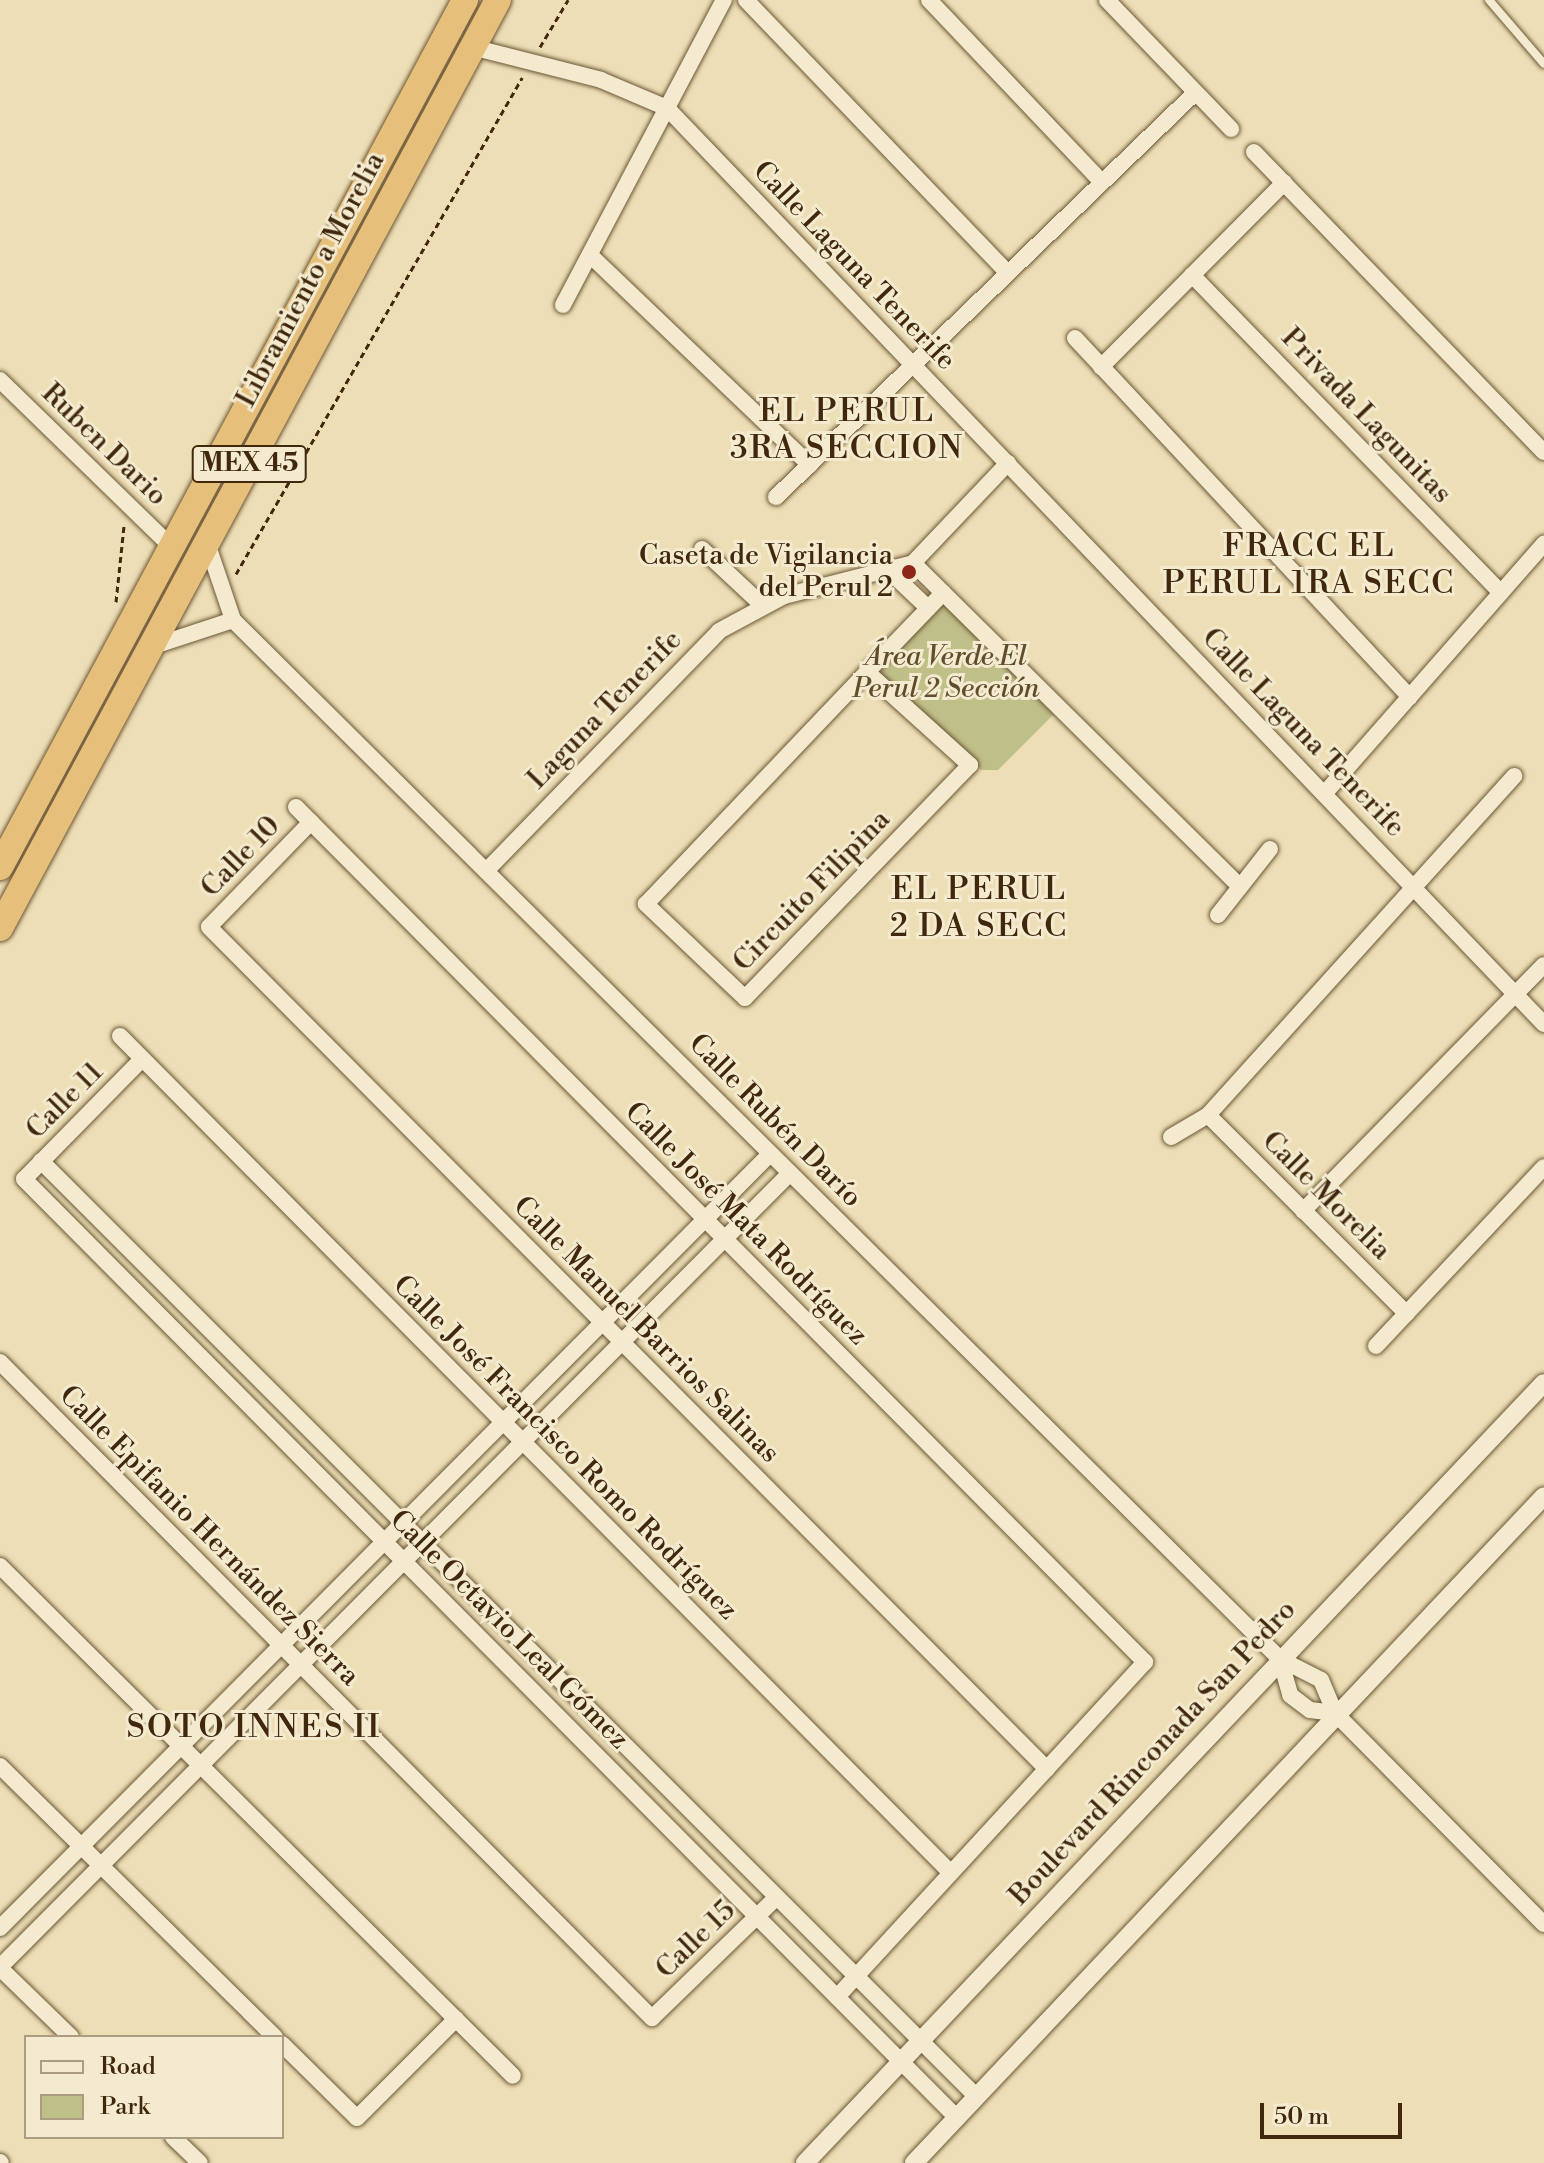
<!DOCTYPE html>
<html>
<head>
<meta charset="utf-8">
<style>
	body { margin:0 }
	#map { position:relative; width:1544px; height:2163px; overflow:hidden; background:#eddeb5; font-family:"Libre Bodoni",serif }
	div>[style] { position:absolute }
	.green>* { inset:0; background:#bfbf88 }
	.path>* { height:3px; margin-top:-1.5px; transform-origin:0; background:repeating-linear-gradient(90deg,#41280c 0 6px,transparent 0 10px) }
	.roads { filter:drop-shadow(0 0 2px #6c5636) drop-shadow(0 0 2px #6c5636) }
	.service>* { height:8px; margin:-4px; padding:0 4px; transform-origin:4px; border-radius:4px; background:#f3eacf }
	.minor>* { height:16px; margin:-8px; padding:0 8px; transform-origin:8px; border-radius:8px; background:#f3eacf }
	.tertiary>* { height:18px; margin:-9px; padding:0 9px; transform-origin:9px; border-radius:9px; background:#f3eacf }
	.trunk>* { height:26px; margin:-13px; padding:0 13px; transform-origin:13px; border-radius:13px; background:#e6bf7a }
	.dots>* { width:22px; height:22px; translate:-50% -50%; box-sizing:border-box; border:4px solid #f3eacf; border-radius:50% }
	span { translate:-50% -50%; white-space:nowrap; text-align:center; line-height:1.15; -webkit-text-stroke:6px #f3eacf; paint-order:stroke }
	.shield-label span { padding:2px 6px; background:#f3eacf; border:2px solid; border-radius:6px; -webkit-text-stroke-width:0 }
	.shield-label { font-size:26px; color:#41280c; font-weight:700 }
	.street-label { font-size:28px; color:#41280c }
	.poi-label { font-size:28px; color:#41280c }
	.right { translate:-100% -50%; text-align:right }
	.park-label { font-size:28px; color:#604e2b; font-style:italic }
	.quarter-label { font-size:32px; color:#41280c; letter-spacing:2px }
	.legend { position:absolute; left:24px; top:2035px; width:260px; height:104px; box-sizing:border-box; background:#f3eacf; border:2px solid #ac9c81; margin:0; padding:10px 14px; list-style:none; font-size:24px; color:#41280c }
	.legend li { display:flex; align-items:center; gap:16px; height:40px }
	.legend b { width:40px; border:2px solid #ac9c81 }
	.scale { position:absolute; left:1260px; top:2103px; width:142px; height:36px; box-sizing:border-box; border:4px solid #41280c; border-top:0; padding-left:10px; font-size:24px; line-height:28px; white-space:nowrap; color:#41280c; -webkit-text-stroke:6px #f3eacf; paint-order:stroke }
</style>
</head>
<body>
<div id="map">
	<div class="green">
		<div style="clip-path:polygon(944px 601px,1056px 712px,998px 770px,981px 770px,878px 675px)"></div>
	</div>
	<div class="path">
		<div style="left:540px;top:47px;width:55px;rotate:-59.2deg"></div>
		<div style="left:236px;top:574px;width:573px;rotate:-60.03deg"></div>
		<div style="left:116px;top:602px;width:76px;rotate:-84deg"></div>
	</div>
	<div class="roads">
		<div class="service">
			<div style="left:1489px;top:0;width:84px;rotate:49.3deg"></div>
		</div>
		<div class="minor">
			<div style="left:746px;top:0;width:378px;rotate:46.2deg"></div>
			<div style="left:929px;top:0;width:251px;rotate:46.5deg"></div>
			<div style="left:1107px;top:0;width:179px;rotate:46.1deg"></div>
			<div style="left:472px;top:47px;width:133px;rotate:14.3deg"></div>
			<div style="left:601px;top:80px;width:72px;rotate:23deg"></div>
			<div style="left:667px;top:108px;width:1268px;rotate:46.25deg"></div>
			<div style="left:1254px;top:152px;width:417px;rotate:46deg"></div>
			<div style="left:590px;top:255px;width:304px;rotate:43.7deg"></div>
			<div style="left:1192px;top:275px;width:443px;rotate:45.8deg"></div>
			<div style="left:563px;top:305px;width:345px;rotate:-62.2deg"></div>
			<div style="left:1075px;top:338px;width:491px;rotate:47deg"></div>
			<div style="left:1101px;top:367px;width:260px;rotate:-45.2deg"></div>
			<div style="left:0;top:380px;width:240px;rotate:44.2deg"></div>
			<div style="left:776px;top:497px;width:583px;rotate:-43.96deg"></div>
			<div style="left:207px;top:543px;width:81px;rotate:71.3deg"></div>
			<div style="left:233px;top:620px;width:1475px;rotate:44.78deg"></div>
			<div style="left:1280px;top:1659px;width:46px;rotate:27.1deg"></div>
			<div style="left:1321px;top:1680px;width:36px;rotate:67deg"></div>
			<div style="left:1335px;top:1713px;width:297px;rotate:45.3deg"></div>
			<div style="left:702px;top:549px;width:82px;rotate:43deg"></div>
			<div style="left:913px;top:563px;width:460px;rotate:44.7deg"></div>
			<div style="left:913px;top:563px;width:138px;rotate:-46.5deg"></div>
			<div style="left:887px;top:569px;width:57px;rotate:43.6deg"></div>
			<div style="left:151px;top:647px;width:86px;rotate:-18.2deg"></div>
			<div style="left:867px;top:672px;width:139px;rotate:42.1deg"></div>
			<div style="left:970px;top:765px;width:324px;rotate:134deg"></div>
			<div style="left:745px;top:998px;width:137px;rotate:-136.5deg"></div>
			<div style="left:646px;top:904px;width:320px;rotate:-46.4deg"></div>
			<div style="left:867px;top:672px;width:110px;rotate:-46.1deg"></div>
			<div style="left:1325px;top:793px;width:332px;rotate:-48.7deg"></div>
			<div style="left:296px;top:807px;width:1205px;rotate:45.2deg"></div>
			<div style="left:1145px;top:1662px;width:455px;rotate:132.6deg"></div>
			<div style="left:311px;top:822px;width:146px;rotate:134.2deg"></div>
			<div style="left:209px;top:927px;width:1188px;rotate:45.14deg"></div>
			<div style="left:486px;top:871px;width:334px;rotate:-45.8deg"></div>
			<div style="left:719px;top:631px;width:74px;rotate:-28.3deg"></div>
			<div style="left:784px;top:596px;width:133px;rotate:-14.3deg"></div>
			<div style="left:1218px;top:915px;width:84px;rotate:-51.8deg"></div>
			<div style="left:120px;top:1036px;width:1179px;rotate:45.21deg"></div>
			<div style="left:142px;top:1059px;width:168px;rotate:134.5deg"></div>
			<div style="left:24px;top:1179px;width:1324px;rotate:45.18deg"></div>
			<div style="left:1208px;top:1115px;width:281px;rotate:45deg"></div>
			<div style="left:1171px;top:1137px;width:43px;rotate:-30.7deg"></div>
			<div style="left:1208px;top:1115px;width:457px;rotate:-47.9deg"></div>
			<div style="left:41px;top:1161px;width:1322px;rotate:45deg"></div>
			<div style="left:1303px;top:1211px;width:344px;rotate:-45.6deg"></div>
			<div style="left:1376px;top:1346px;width:245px;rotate:-46.8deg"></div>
			<div style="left:0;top:1362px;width:925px;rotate:45.18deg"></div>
			<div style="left:652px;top:2018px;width:173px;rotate:-44.1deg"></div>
			<div style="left:0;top:1566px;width:723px;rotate:44.83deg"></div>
			<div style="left:1280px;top:1659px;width:37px;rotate:74deg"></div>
			<div style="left:1290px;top:1695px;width:25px;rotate:37deg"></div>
			<div style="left:1310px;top:1710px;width:25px;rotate:7deg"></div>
			<div style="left:0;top:1766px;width:386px;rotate:44.6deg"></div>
			<div style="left:0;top:1928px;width:1092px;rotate:-45.15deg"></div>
			<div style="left:0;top:1967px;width:1120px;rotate:-45.14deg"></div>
			<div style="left:0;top:1968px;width:99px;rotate:44.2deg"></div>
			<div style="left:282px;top:2044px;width:105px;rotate:44.6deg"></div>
			<div style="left:357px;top:2118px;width:140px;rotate:-45deg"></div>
			<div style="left:173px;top:2137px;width:37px;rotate:44deg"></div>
			<div style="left:0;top:2162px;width:1px;rotate:45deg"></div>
		</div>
		<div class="tertiary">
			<div style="left:805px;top:2163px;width:1074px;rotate:-46.55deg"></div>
			<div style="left:914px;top:2163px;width:917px;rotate:-46.63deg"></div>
		</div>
		<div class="trunk">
			<div style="left:0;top:867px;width:984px;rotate:-61.79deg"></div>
			<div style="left:0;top:928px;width:1053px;rotate:-61.78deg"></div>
		</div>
	</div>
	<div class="dots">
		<div style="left:909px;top:572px;background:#8f2418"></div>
	</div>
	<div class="shield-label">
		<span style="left:249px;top:464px">MEX 45</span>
	</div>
	<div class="street-label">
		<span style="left:854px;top:266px;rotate:46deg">Calle Laguna Tenerife</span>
		<span style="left:311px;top:280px;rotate:-62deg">Libramiento a Morelia</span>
		<span style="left:1366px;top:416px;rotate:46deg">Privada Lagunitas</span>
		<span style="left:104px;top:445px;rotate:44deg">Ruben Dario</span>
		<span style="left:605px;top:710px;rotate:-46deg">Laguna Tenerife</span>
		<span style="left:1303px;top:733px;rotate:46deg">Calle Laguna Tenerife</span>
		<span style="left:241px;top:857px;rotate:-46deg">Calle 10</span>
		<span style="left:812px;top:891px;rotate:-46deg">Circuito Filipina</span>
		<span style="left:65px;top:1101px;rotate:-45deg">Calle 11</span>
		<span style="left:775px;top:1121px;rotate:45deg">Calle Rubén Darío</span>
		<span style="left:1326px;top:1196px;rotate:45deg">Calle Morelia</span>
		<span style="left:746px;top:1224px;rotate:45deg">Calle José Mata Rodríguez</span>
		<span style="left:646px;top:1330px;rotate:45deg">Calle Manuel Barrios Salinas</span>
		<span style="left:565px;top:1448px;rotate:45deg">Calle José Francisco Romo Rodríguez</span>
		<span style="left:209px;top:1536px;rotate:45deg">Calle Epifanio Hernández Sierra</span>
		<span style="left:509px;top:1630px;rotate:45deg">Calle Octavio Leal Gómez</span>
		<span style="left:1153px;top:1753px;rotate:-47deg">Boulevard Rinconada San Pedro</span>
		<span style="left:696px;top:1940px;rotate:-44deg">Calle 15</span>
	</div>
	<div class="poi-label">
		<span class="right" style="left:893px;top:572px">Caseta de Vigilancia<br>del Perul 2</span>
	</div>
	<div class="park-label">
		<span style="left:946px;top:673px">Área Verde El<br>Perul 2 Sección</span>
	</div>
	<div class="quarter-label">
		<span style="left:847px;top:430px">EL PERUL<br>3RA SECCION</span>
		<span style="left:1309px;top:565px">FRACC EL<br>PERUL 1RA SECC</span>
		<span style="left:979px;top:908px">EL PERUL<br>2 DA SECC</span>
		<span style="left:254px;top:1727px">SOTO INNES II</span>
	</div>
	<ul class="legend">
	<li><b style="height:10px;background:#f3eacf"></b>Road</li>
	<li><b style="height:22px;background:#bfbf88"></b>Park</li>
	</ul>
	<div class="scale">50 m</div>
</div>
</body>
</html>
